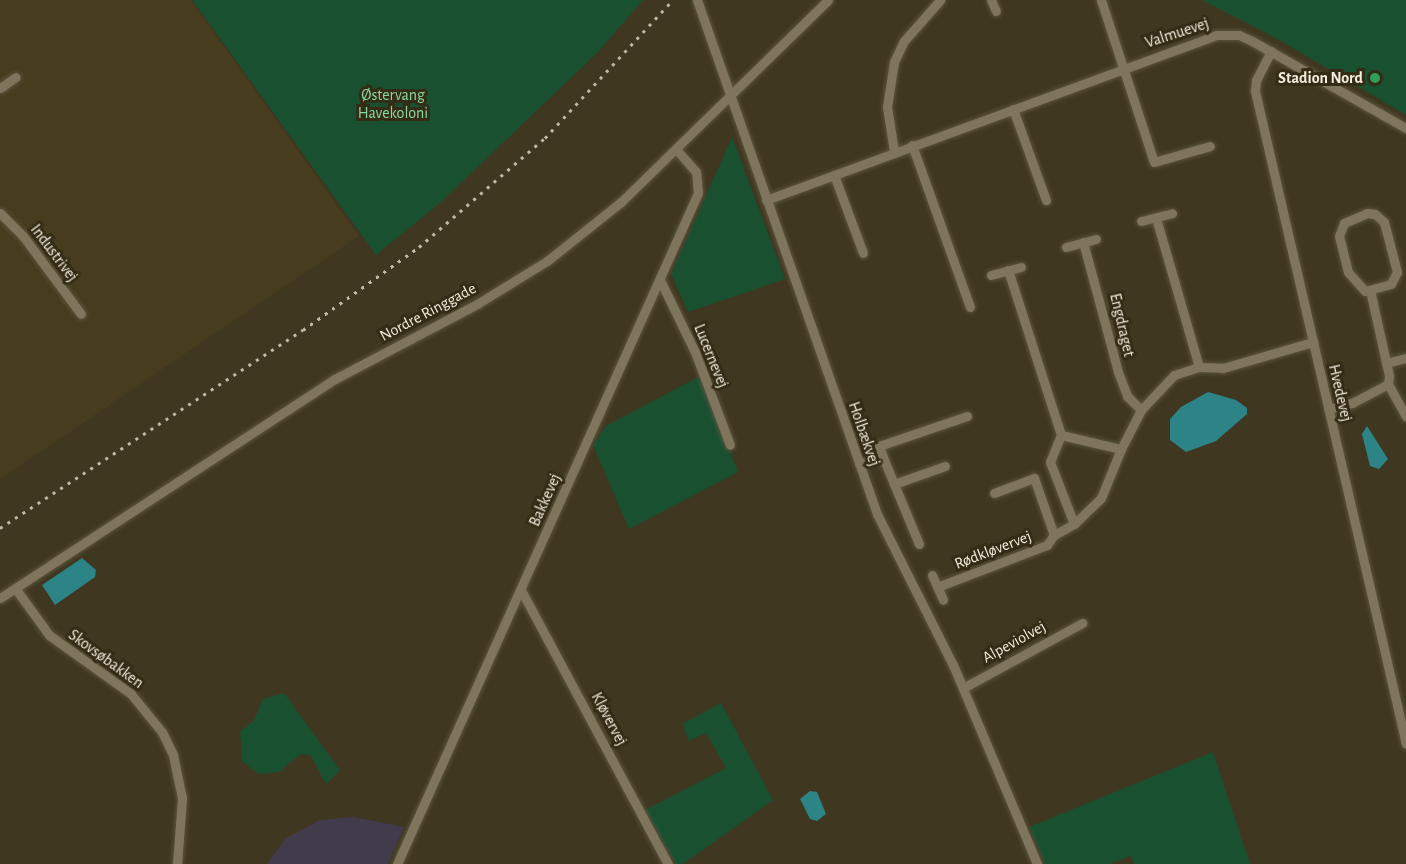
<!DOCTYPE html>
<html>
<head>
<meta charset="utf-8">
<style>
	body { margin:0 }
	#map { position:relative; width:1406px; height:864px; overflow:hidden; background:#3f371f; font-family:"Alegreya Sans",sans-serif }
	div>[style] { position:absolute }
	.built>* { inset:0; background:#473c1d }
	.education>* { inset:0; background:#423b4c }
	.green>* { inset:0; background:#195030 }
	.water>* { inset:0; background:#2c8487 }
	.roads { filter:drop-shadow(0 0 2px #5b543e) drop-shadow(0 0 2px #5b543e) }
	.minor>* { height:9px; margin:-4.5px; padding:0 4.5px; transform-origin:4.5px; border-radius:4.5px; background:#7f755c }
	.rail>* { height:3px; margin-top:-1.5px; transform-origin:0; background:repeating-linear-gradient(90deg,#c0baa9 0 3px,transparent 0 9px) }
	.dots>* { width:16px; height:16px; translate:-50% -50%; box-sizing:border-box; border:3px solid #352c15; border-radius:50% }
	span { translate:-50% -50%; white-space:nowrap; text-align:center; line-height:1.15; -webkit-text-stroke:6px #352c15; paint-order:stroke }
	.street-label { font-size:16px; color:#f2edde }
	.poi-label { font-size:16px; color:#f2edde; font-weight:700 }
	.right { translate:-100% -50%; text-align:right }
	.park-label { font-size:16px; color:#87d9a2 }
</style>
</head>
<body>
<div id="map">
	<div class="built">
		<div style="clip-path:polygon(0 0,191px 0,359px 236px,0 479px)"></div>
	</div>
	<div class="education">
		<div style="clip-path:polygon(353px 817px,404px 827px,388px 864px,267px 864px,285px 839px,320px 820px)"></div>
	</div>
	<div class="green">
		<div style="clip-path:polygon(192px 0,643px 0,597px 53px,441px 202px,376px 255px)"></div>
		<div style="clip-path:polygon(1202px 0,1406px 0,1406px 115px,1281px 41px)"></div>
		<div style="clip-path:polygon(732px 137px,785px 279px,688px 312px,671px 274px)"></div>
		<div style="clip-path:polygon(700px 376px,738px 472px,629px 529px,593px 445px,606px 426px)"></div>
		<div style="clip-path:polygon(284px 693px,340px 770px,326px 784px,310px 755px,301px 754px,279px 772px,259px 774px,242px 761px,240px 732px,254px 720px,263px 699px)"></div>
		<div style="clip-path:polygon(721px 703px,773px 800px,683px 864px,676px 864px,645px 810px,726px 768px,706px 733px,689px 741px,682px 724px)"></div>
		<div style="clip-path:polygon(1213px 752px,1250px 864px,1134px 864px,1131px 856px,1109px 864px,1045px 864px,1029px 827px)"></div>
	</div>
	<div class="water">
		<div style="clip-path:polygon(1208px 392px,1236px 400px,1247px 408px,1247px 414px,1216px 441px,1186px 452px,1170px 440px,1170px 419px,1181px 407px)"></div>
		<div style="clip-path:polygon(1367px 426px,1388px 459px,1379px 469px,1370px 466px,1362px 434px)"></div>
		<div style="clip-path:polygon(82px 558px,96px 570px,95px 577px,55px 605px,42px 585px)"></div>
		<div style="clip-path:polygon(810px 791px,817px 792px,826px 814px,817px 821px,810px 819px,800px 799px)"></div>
	</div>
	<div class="roads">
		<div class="minor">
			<div style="left:697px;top:0;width:545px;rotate:70.7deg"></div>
			<div style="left:877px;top:514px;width:169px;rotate:63.3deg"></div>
			<div style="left:953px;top:665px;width:216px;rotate:67.1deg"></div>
			<div style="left:991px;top:0;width:12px;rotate:66deg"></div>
			<div style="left:1101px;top:0;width:170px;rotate:71.9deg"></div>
			<div style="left:1154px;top:162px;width:58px;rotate:-15.9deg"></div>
			<div style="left:1271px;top:51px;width:33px;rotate:117deg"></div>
			<div style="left:1256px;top:80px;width:11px;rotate:95deg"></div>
			<div style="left:1255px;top:91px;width:670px;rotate:76.98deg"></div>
			<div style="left:0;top:88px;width:19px;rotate:-35deg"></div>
			<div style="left:1013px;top:109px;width:97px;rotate:70.1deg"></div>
			<div style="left:912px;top:145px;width:172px;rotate:70.3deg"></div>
			<div style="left:894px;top:151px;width:45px;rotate:-99deg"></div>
			<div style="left:887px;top:107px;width:46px;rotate:-81.2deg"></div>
			<div style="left:894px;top:62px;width:23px;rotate:-65deg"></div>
			<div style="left:904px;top:41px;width:55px;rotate:-48.7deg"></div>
			<div style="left:834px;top:175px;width:83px;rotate:69.6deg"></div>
			<div style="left:766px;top:200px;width:479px;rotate:-20.1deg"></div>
			<div style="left:1216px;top:35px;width:23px"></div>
			<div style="left:1239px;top:35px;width:14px;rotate:25deg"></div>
			<div style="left:1252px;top:41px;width:177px;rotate:29.5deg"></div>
			<div style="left:0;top:213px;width:33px;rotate:45deg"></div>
			<div style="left:23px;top:236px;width:97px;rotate:53.4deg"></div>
			<div style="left:1367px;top:213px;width:8px;rotate:7deg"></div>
			<div style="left:1375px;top:214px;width:12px;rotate:42deg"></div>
			<div style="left:1384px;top:222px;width:52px;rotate:75.4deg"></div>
			<div style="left:1397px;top:272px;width:13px;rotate:117deg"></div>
			<div style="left:1391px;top:284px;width:27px;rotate:165deg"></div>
			<div style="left:1365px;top:291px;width:25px;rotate:-132deg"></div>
			<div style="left:1348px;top:272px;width:37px;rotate:-104deg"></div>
			<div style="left:1339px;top:236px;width:14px;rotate:-69deg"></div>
			<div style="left:1344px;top:223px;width:25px;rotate:-23deg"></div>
			<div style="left:1156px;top:218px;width:155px;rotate:73.9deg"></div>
			<div style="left:1141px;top:221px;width:32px;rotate:-14deg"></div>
			<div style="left:1083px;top:242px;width:135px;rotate:74.9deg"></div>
			<div style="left:1118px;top:372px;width:26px;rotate:69deg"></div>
			<div style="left:1127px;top:396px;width:20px;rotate:45deg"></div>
			<div style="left:1066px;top:247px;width:31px;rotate:-15deg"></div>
			<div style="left:1008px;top:270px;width:173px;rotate:72.2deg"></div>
			<div style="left:991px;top:275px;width:31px;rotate:-15deg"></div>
			<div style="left:660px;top:280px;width:80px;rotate:64.1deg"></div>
			<div style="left:695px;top:352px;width:99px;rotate:69.4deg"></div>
			<div style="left:1370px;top:290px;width:88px;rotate:77.5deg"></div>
			<div style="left:1389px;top:376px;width:8px;rotate:97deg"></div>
			<div style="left:1388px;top:384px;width:37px;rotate:61deg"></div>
			<div style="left:1386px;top:363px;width:21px;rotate:-14deg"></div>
			<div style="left:1328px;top:409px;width:25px;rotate:-14deg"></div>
			<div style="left:1352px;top:403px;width:41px;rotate:-27.8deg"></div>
			<div style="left:1121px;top:449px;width:53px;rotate:112.2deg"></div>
			<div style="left:1101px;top:498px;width:37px;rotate:136deg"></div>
			<div style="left:1074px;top:524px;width:66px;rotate:-111.2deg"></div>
			<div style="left:1050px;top:462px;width:29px;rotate:-68deg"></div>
			<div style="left:1061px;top:435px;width:62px;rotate:13.1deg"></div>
			<div style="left:1121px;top:449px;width:44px;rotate:-62.9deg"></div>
			<div style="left:1141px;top:410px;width:48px;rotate:-46.7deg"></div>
			<div style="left:1174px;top:375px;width:26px;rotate:-18deg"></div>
			<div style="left:1199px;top:367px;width:24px;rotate:2deg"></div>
			<div style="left:1223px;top:368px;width:94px;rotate:-16.1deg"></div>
			<div style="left:883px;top:457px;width:12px;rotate:-110deg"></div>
			<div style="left:879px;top:446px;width:93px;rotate:-18.8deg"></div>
			<div style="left:859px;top:464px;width:25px;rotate:-16deg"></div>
			<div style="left:883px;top:457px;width:29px;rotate:68deg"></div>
			<div style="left:894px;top:484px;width:54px;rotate:-19.4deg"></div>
			<div style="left:894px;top:484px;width:65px;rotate:67.4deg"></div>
			<div style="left:994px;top:493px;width:43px;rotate:-20.6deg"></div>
			<div style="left:1034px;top:478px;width:60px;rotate:70.7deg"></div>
			<div style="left:932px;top:575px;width:27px;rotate:66deg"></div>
			<div style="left:937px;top:587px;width:118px;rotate:-20.9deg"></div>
			<div style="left:1047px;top:545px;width:12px;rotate:-55deg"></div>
			<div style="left:1054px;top:535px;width:23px;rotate:-29deg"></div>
			<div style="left:15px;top:588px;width:58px;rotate:54.1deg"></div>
			<div style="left:49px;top:635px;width:101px;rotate:35.7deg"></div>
			<div style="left:131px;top:694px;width:49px;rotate:50.8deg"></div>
			<div style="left:162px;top:732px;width:25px;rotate:64deg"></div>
			<div style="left:173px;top:755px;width:44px;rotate:78.2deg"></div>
			<div style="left:182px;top:798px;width:66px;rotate:94.3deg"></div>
			<div style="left:521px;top:590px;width:311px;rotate:61.8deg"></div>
			<div style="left:0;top:598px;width:400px;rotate:-33.2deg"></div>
			<div style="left:335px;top:379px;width:161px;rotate:-27.8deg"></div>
			<div style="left:477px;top:304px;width:82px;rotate:-31.6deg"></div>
			<div style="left:547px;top:261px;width:95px;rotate:-38.6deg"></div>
			<div style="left:621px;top:202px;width:289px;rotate:-44.3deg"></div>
			<div style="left:963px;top:688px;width:136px;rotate:-28.6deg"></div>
			<div style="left:397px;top:864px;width:735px;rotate:-65.84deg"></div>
			<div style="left:698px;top:193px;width:21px;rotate:-95deg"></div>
			<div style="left:696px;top:172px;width:29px;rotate:-131deg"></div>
		</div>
	</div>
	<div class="rail">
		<div style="left:0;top:528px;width:362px;rotate:-33.2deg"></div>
		<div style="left:303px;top:330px;width:143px;rotate:-35.6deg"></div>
		<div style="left:419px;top:247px;width:167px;rotate:-40.9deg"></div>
		<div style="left:545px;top:138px;width:188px;rotate:-47.2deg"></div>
	</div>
	<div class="dots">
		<div style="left:1375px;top:78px;background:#2e9e5b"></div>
	</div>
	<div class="street-label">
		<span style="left:1177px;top:33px;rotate:-18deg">Valmuevej</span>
		<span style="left:54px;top:253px;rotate:53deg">Industrivej</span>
		<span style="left:428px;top:312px;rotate:-28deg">Nordre Ringgade</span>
		<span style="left:1122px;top:325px;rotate:77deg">Engdraget</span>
		<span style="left:711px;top:356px;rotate:68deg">Lucernevej</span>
		<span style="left:1340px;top:393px;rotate:77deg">Hvedevej</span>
		<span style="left:864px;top:434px;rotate:71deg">Holbækvej</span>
		<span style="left:545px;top:500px;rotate:-66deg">Bakkevej</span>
		<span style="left:993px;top:550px;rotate:-21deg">Rødkløvervej</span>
		<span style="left:1014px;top:642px;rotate:-29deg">Alpeviolvej</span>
		<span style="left:106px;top:659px;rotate:36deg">Skovsøbakken</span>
		<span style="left:609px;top:719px;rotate:62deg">Kløvervej</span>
	</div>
	<div class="poi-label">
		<span class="right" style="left:1363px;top:78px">Stadion Nord</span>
	</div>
	<div class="park-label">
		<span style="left:393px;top:104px">Østervang<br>Havekoloni</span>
	</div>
</div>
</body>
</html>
